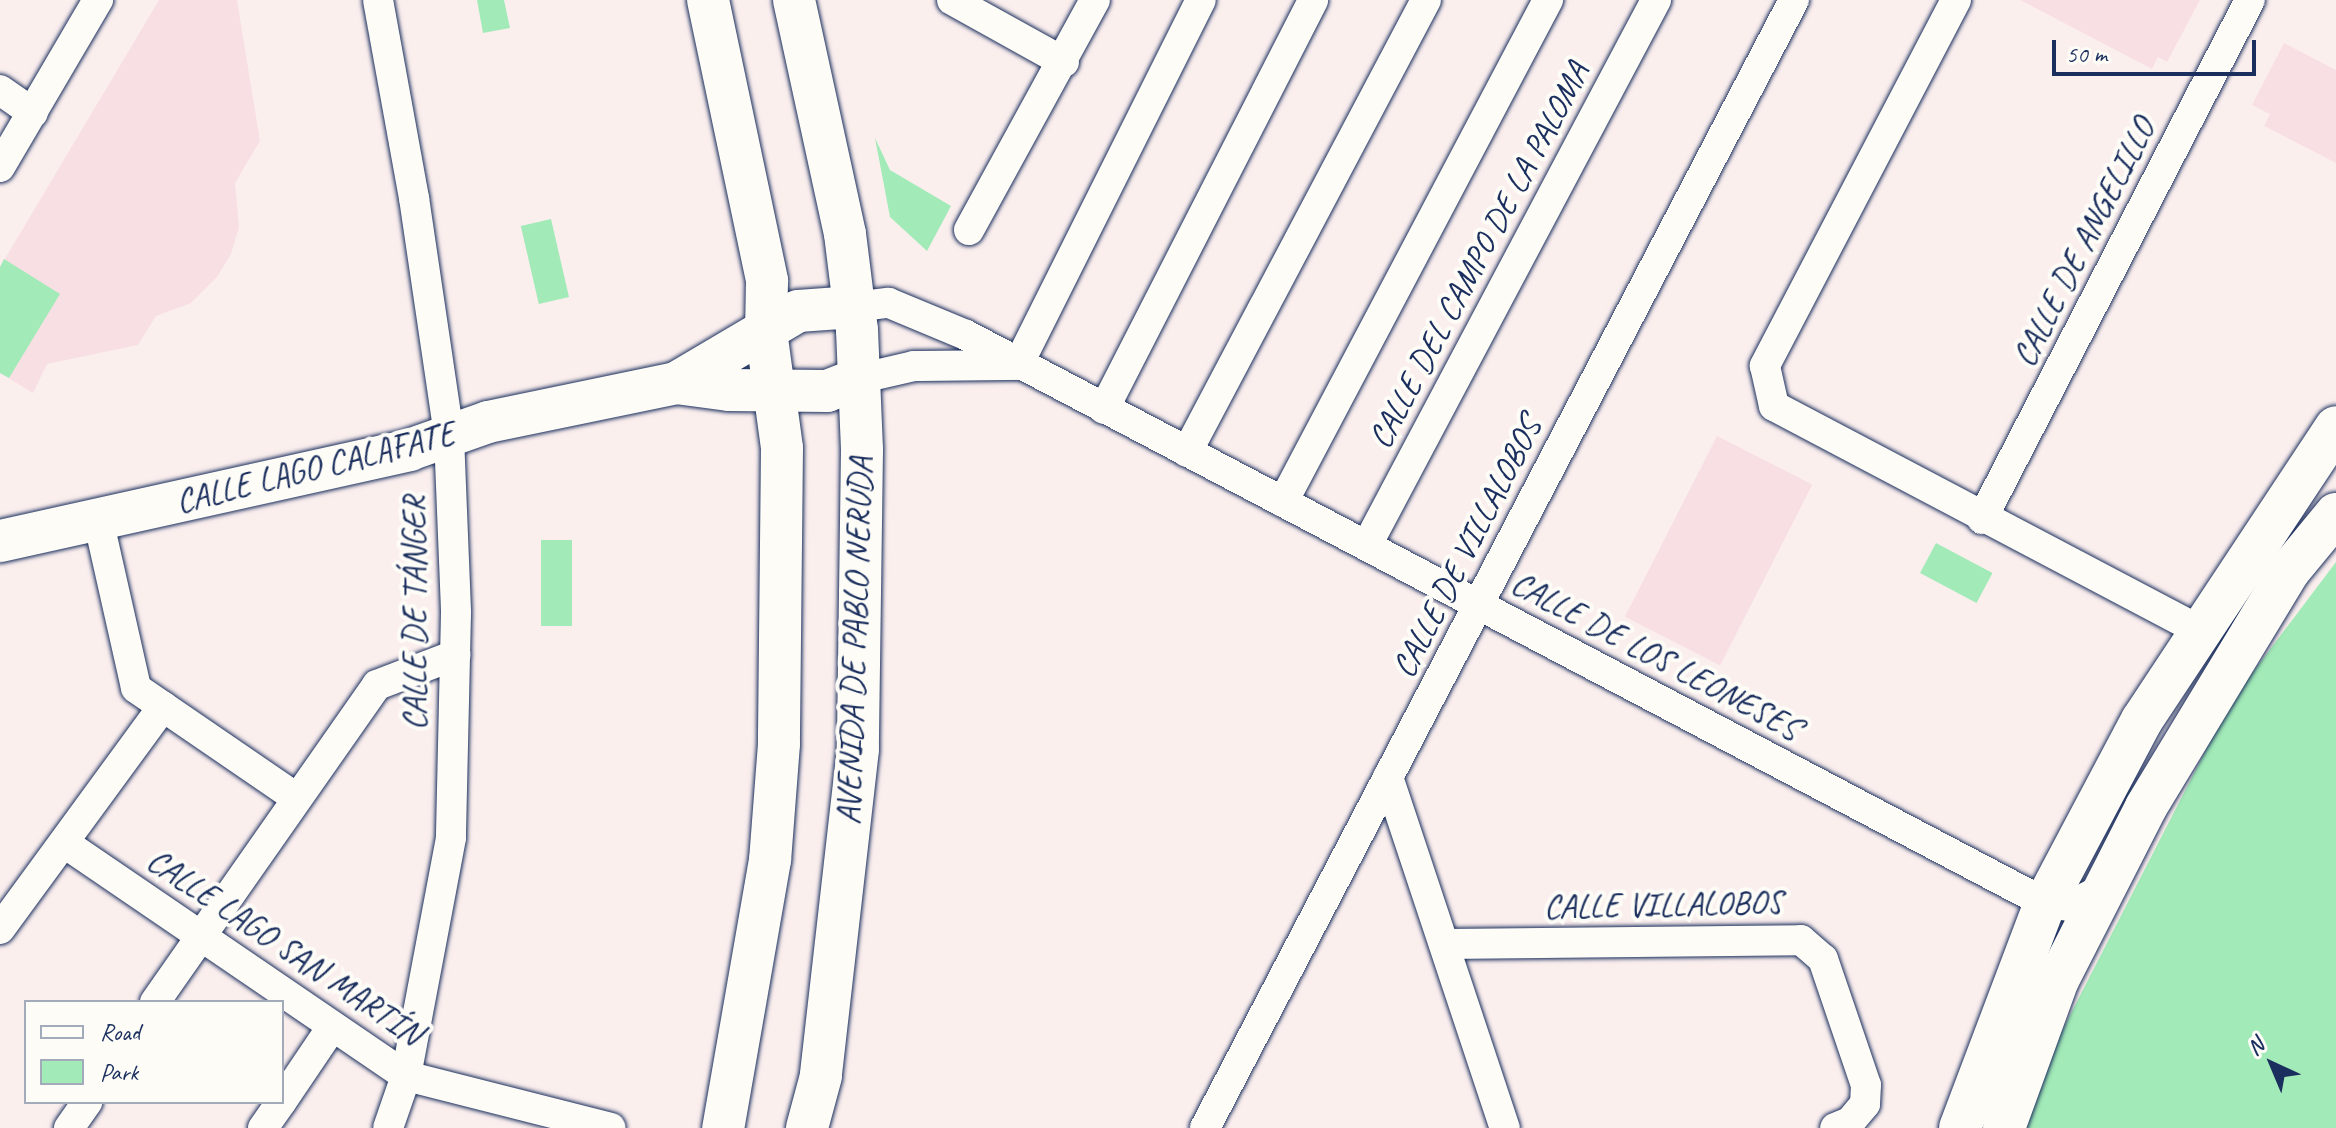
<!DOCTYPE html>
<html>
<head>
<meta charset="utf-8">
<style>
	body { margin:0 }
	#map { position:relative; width:2336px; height:1128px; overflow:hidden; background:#fbefee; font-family:Caveat,sans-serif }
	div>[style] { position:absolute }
	.built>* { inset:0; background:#f8dfe4; transform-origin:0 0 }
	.green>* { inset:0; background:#a2eab7; transform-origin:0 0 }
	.roads { filter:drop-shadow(0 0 2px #1b2f5e) drop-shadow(0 0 2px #1b2f5e) }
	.street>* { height:30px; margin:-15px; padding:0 15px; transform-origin:15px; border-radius:15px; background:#fdfcf7 }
	.secondary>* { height:42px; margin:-21px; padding:0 21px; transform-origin:21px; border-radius:21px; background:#fdfcf7 }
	span { translate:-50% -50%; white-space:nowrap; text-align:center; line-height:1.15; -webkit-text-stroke:8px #fdfcf7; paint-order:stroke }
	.street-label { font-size:34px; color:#1b2f5e }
	.legend { position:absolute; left:24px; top:1000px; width:260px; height:104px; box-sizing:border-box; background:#fdfcf7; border:2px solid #a3aaba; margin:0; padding:10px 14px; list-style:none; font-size:24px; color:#1b2f5e }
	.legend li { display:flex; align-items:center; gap:16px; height:40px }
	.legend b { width:40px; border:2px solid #a3aaba }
	.north { position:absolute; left:2232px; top:1024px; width:80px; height:80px; -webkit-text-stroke:6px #fdfcf7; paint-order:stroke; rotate:316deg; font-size:22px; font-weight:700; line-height:32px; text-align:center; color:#1b2f5e }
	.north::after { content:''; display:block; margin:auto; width:28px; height:36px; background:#1b2f5e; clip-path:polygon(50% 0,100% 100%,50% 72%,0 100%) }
	.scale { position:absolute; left:2052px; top:40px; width:204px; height:36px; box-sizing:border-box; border:4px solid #1b2f5e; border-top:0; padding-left:10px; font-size:24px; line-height:28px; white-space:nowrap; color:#1b2f5e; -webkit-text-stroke:6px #fdfcf7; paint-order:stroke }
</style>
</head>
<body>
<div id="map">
	<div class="built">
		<div style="clip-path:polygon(159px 0,237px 0,260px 141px,235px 183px,239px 227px,231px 254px,217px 277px,191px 303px,156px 316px,138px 345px,47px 364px,33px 393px,0 373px,0 267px)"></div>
		<div style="clip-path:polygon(2020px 0,2200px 0,2167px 62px,2158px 57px,2152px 69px)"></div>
		<div style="clip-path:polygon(2284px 43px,2336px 70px,2336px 163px,2264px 126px,2270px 114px,2252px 105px)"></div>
		<div style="left:1717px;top:436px;width:107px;height:203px;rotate:27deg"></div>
	</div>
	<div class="green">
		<div style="clip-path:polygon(477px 0,504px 0,510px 28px,483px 33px)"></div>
		<div style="clip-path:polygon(875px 138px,890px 170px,951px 206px,927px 251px,890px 217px)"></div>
		<div style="left:551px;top:219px;width:80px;height:31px;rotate:77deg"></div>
		<div style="clip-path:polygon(4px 259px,60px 294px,9px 378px,0 373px,0 267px)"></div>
		<div style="left:541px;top:540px;width:31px;height:86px"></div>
		<div style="left:1936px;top:543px;width:64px;height:34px;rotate:28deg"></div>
		<div style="clip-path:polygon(2336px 562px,2336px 1128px,2026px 1128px,2046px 1062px,2231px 701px)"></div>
	</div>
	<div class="roads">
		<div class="street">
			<div style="left:378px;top:0;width:201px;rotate:79.7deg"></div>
			<div style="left:414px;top:198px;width:241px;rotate:81.6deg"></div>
			<div style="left:449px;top:436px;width:177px;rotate:87.7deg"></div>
			<div style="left:456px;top:613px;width:225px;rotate:91.3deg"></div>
			<div style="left:451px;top:838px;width:242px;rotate:100.7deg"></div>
			<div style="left:406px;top:1076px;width:55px;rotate:109.1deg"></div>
			<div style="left:952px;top:0;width:128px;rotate:29deg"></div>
			<div style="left:1956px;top:0;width:413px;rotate:117.6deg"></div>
			<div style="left:1765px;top:366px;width:41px;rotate:77.3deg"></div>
			<div style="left:1774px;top:406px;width:480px;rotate:27.8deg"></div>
			<div style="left:0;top:90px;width:40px;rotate:34.9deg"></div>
			<div style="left:0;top:167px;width:194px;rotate:-59.6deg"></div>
			<div style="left:969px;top:230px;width:262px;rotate:-61.3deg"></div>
			<div style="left:854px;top:307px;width:35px;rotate:-7deg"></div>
			<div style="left:889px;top:303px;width:83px;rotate:22.6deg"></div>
			<div style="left:966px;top:335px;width:1219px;rotate:27.76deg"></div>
			<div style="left:2045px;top:903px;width:24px;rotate:7deg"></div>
			<div style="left:2069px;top:906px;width:37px;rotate:-27deg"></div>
			<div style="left:1018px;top:365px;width:408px;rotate:-63.4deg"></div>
			<div style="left:858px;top:379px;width:57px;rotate:-13.1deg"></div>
			<div style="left:914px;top:366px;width:100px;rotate:-0.6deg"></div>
			<div style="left:1104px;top:409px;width:459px;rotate:-62.9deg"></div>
			<div style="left:1187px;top:452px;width:511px;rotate:-62.13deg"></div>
			<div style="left:1283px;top:502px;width:568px;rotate:-62.17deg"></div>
			<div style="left:98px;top:519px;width:173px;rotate:77.3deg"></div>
			<div style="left:136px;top:688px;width:193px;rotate:34.4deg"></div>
			<div style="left:1982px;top:519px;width:584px;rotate:-62.69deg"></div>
			<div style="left:1367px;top:545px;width:617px;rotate:-62.06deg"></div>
			<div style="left:1388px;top:777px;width:370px;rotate:71.6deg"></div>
			<div style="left:66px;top:844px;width:412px;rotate:34.3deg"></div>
			<div style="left:406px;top:1076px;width:211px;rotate:14.2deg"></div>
			<div style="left:0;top:929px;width:276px;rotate:-53.8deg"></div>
			<div style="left:1447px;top:944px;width:354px;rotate:-0.6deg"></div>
			<div style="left:1801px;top:940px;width:29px;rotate:41deg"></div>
			<div style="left:1823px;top:959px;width:133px;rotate:71.2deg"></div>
			<div style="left:1866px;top:1085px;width:19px;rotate:93deg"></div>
			<div style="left:1865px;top:1104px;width:23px;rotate:130deg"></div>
			<div style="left:1850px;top:1122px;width:16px;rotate:158deg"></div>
			<div style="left:155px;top:1002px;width:387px;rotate:-55deg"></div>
			<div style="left:377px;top:685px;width:84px;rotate:-21deg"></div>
			<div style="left:282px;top:1101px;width:89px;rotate:-56deg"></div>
			<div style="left:69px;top:1128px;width:32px;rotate:-55deg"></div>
			<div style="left:263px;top:1128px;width:32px;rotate:-55deg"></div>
			<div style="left:1205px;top:1128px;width:1273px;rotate:-62.43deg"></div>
		</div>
		<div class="secondary">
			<div style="left:708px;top:0;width:287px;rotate:78.1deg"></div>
			<div style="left:767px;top:281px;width:50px;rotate:91.1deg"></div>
			<div style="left:766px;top:331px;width:118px;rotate:82.2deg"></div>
			<div style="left:782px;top:448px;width:296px;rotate:90.6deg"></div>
			<div style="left:779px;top:744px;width:116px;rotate:94.4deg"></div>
			<div style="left:770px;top:860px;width:272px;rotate:99.9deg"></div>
			<div style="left:794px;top:0;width:239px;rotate:77.7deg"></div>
			<div style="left:845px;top:234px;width:97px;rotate:82.9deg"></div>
			<div style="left:857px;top:330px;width:120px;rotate:87.6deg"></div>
			<div style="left:862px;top:450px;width:299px;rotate:90.8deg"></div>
			<div style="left:858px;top:749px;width:329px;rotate:96.5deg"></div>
			<div style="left:821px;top:1076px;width:54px;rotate:105.1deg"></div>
			<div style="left:676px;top:383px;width:53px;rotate:7.5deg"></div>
			<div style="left:729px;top:390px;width:98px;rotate:0.6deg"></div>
			<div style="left:827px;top:391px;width:33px;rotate:-21deg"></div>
			<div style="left:0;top:541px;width:419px;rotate:-12.5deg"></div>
			<div style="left:409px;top:450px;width:84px;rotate:-19.5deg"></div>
			<div style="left:488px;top:422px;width:192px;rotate:-11.7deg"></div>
			<div style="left:676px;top:383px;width:142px;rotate:-30.5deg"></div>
			<div style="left:798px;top:311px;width:56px;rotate:-4.1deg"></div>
			<div style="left:1960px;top:1128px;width:241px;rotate:-69.3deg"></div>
			<div style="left:2045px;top:903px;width:207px;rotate:-62.1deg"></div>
			<div style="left:2142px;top:720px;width:351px;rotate:-56.5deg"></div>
			<div style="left:2004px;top:1128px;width:158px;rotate:-70deg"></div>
			<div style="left:2058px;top:980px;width:194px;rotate:-63deg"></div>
			<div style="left:2146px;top:807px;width:276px;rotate:-58.8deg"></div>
			<div style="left:2289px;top:571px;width:74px;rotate:-50.5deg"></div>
		</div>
	</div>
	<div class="street-label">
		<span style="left:2083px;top:242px;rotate:-63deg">CALLE DE ANGELILLO</span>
		<span style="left:1478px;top:255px;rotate:-62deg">CALLE DEL CAMPO DE LA PALOMA</span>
		<span style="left:315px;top:467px;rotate:-14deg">CALLE LAGO CALAFATE</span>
		<span style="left:1466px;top:547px;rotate:-63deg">CALLE DE VILLALOBOS</span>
		<span style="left:414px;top:613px;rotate:-90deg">CALLE DE TÁNGER</span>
		<span style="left:854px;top:641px;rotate:-88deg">AVENIDA DE PABLO NERUDA</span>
		<span style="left:1656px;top:655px;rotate:28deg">CALLE DE LOS LEONESES</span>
		<span style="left:1663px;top:904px;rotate:-1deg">CALLE VILLALOBOS</span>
		<span style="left:285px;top:946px;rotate:34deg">CALLE LAGO SAN MARTÍN</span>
	</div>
	<ul class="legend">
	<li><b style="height:10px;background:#fdfcf7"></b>Road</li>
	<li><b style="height:22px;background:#a2eab7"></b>Park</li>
	</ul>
	<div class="north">N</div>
	<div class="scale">50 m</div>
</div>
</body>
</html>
